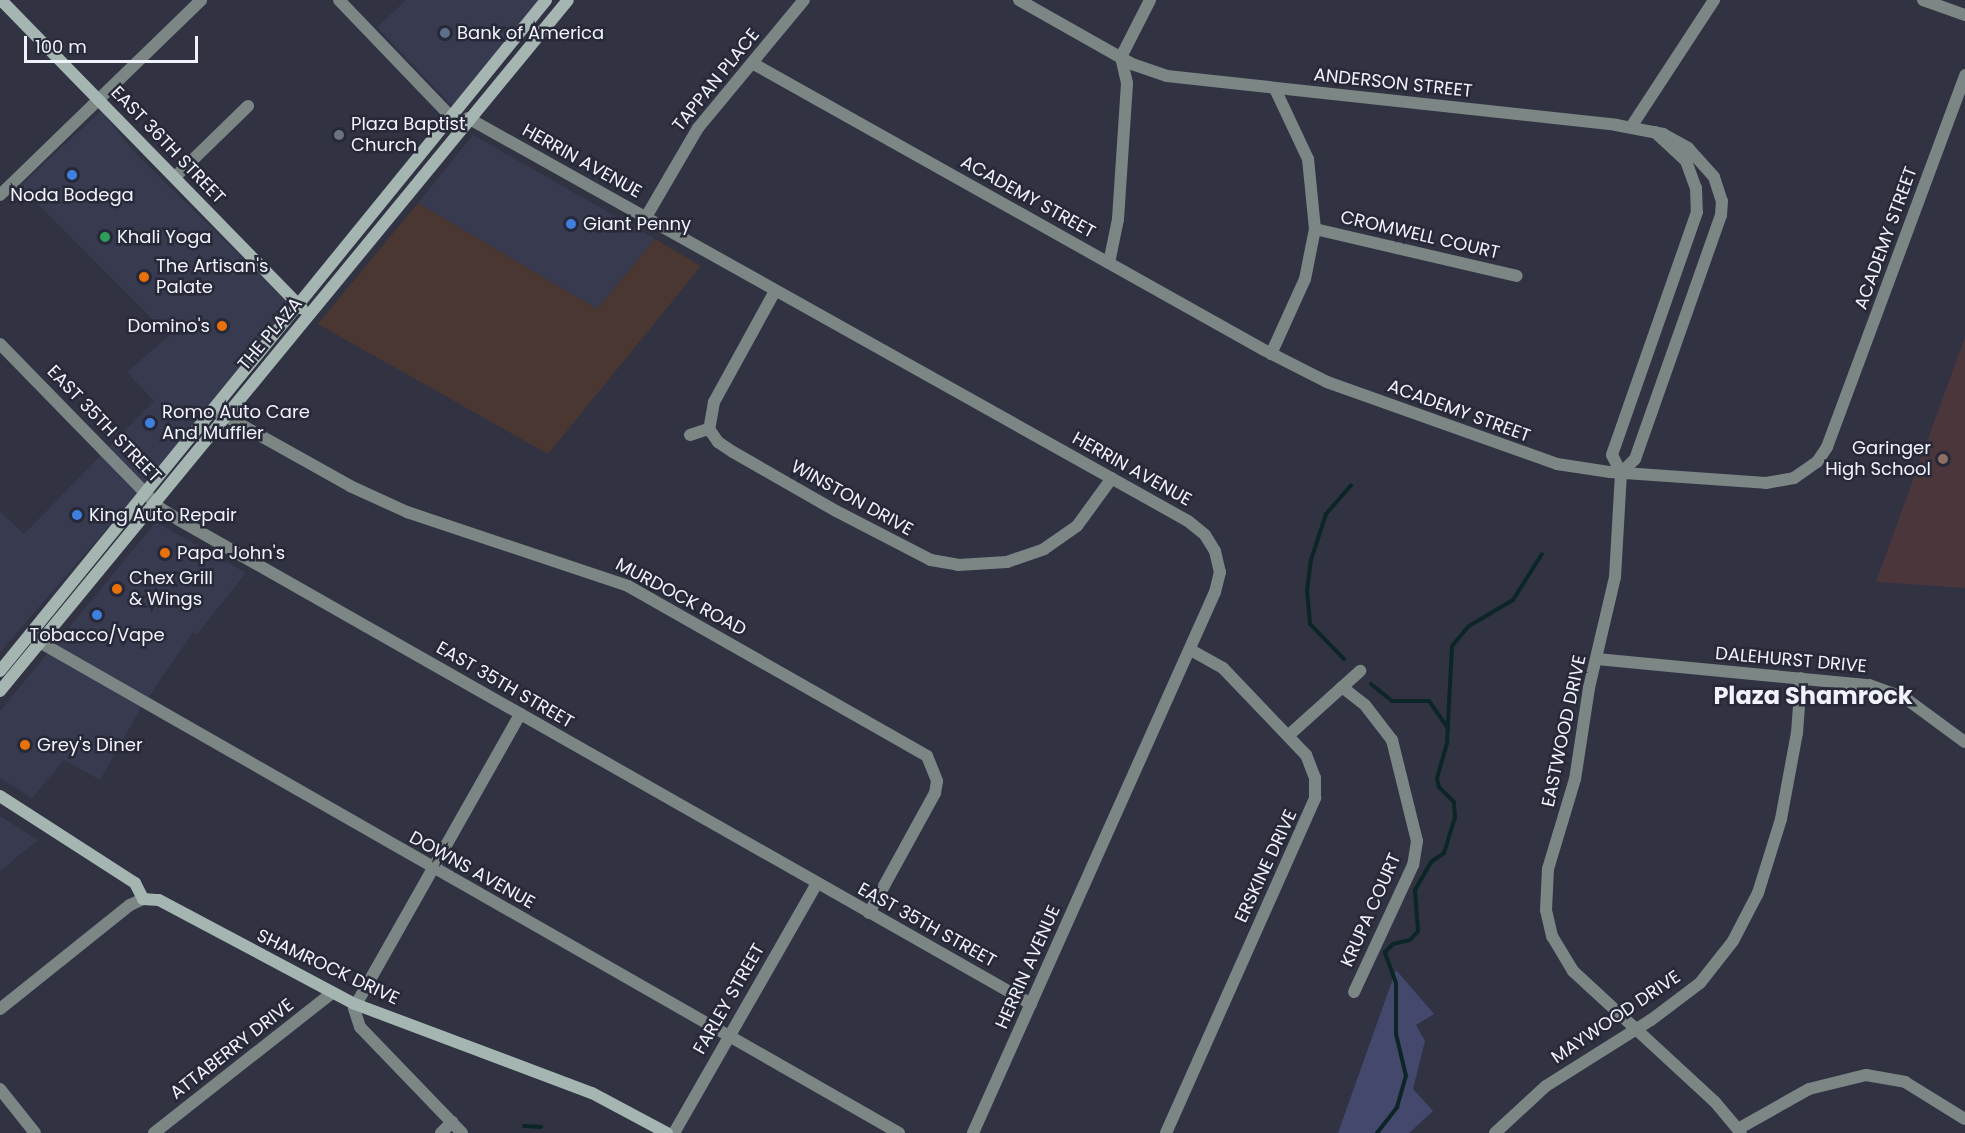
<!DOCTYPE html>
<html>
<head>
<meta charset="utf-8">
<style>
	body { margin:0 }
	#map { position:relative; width:1965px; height:1133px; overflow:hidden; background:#313343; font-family:Poppins,sans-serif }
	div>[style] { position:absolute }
	.built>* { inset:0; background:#383a50 }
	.industrial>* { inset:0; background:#4a3731 }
	.education>* { inset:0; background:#4a363b }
	.green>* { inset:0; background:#45486d }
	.stream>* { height:4px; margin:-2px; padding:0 2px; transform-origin:2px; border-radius:2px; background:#0c2628 }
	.street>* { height:12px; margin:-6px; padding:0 6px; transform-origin:6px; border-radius:6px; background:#7c8685 }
	.secondary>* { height:12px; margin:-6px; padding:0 6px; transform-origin:6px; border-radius:6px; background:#a4b5b2 }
	.dots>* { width:16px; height:16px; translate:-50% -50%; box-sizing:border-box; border:3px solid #282938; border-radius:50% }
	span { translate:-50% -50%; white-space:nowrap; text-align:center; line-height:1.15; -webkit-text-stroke:5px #282938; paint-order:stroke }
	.poi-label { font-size:18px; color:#f0f2fc }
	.left { translate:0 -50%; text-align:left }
	.right { translate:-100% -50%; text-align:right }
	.street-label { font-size:18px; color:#f0f2fc }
	.district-label { font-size:24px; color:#f0f2fc; font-weight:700 }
	.scale { position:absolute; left:24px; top:36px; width:174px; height:27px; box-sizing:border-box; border:3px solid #f0f2fc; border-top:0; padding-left:8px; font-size:18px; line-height:21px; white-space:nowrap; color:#f0f2fc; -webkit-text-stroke:4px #282938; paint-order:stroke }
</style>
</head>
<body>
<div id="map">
	<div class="built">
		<div style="clip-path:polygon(406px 0,551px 0,455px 109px,377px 27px)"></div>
		<div style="clip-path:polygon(101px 111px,136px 154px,296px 310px,0 652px,0 512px,24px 534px,154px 401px,127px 372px,169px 336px,20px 186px)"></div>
		<div style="clip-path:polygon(473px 135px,655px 239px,597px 309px,418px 203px)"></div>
		<div style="clip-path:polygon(156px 522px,246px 573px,197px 634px,193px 632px,139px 711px,100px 780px,64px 760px,32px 798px,0 778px,0 711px)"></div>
		<div style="clip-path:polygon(0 816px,38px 840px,0 871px)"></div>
	</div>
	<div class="industrial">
		<div style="clip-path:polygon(418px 203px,597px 309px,655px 239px,701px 266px,548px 454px,318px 324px)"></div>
	</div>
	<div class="education">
		<div style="clip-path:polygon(1965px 337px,1965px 588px,1876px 582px)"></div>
	</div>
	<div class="green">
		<div style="clip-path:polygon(1396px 970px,1434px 1014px,1416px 1025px,1425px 1041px,1413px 1089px,1433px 1111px,1409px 1133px,1338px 1133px)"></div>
	</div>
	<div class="stream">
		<div style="left:1344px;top:659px;width:49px;rotate:-134.2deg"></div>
		<div style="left:1310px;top:624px;width:33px;rotate:-95deg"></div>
		<div style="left:1307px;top:591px;width:31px;rotate:-83deg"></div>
		<div style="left:1311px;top:560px;width:48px;rotate:-71.9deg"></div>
		<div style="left:1326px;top:514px;width:38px;rotate:-49deg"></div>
		<div style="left:1371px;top:684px;width:27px;rotate:39deg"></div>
		<div style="left:1392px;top:701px;width:37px"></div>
		<div style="left:1429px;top:701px;width:33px;rotate:55deg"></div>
		<div style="left:524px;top:1126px;width:17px;rotate:3deg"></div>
		<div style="left:1377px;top:1133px;width:33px;rotate:-52deg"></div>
		<div style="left:1397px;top:1107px;width:32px;rotate:-74deg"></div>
		<div style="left:1406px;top:1076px;width:43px;rotate:-103.4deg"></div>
		<div style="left:1396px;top:1034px;width:51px;rotate:-90deg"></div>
		<div style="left:1396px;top:983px;width:33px;rotate:-110deg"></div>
		<div style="left:1385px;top:952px;width:11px;rotate:-45deg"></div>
		<div style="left:1393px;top:944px;width:17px;rotate:-13deg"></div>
		<div style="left:1410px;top:940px;width:12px;rotate:-48deg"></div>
		<div style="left:1418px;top:931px;width:41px;rotate:-94.2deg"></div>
		<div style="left:1415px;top:890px;width:32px;rotate:-60deg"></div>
		<div style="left:1431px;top:862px;width:16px;rotate:-35deg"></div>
		<div style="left:1444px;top:853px;width:37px;rotate:-73deg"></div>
		<div style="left:1455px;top:818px;width:16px;rotate:-94deg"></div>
		<div style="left:1454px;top:802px;width:21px;rotate:-135deg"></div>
		<div style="left:1439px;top:787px;width:9px;rotate:-103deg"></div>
		<div style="left:1437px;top:778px;width:37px;rotate:-74deg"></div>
		<div style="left:1447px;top:742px;width:96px;rotate:-87deg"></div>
		<div style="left:1452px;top:646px;width:26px;rotate:-50deg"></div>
		<div style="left:1469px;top:626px;width:51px;rotate:-30.6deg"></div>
		<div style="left:1513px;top:600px;width:54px;rotate:-57.8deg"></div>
	</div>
	<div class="street">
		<div style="left:339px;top:0;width:163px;rotate:46.2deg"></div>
		<div style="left:1019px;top:0;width:130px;rotate:29.5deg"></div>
		<div style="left:1132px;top:64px;width:37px;rotate:19deg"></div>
		<div style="left:1167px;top:76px;width:452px;rotate:6.2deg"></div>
		<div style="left:1616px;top:125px;width:48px;rotate:10.8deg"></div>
		<div style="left:1663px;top:134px;width:29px;rotate:29deg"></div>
		<div style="left:1688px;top:148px;width:39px;rotate:48deg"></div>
		<div style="left:1714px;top:177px;width:25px;rotate:72deg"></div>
		<div style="left:1722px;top:201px;width:14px;rotate:94deg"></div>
		<div style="left:1721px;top:215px;width:259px;rotate:109.4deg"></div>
		<div style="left:1635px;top:459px;width:20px;rotate:135deg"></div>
		<div style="left:1923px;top:0;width:45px;rotate:19.7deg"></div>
		<div style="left:752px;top:63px;width:587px;rotate:29.27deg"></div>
		<div style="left:1264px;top:350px;width:71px;rotate:26.9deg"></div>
		<div style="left:1327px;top:382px;width:244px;rotate:19.6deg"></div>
		<div style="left:1557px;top:464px;width:54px;rotate:8.6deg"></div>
		<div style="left:1610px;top:472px;width:156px;rotate:4deg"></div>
		<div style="left:1766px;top:483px;width:28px;rotate:-10deg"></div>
		<div style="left:1794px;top:478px;width:28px;rotate:-35deg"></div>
		<div style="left:1817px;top:462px;width:18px;rotate:-56deg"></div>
		<div style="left:1827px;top:447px;width:397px;rotate:-69.6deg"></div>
		<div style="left:468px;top:118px;width:825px;rotate:29.24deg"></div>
		<div style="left:1188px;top:521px;width:22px;rotate:39deg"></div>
		<div style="left:1205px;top:535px;width:19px;rotate:58deg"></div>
		<div style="left:1215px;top:551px;width:22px;rotate:77deg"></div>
		<div style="left:1220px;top:572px;width:21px;rotate:104deg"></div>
		<div style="left:1215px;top:592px;width:593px;rotate:114.1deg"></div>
		<div style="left:1631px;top:127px;width:152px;rotate:-56.8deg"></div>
		<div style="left:1655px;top:132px;width:42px;rotate:43.1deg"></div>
		<div style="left:1686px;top:161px;width:29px;rotate:70deg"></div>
		<div style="left:1696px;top:188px;width:24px;rotate:88deg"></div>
		<div style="left:1697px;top:212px;width:257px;rotate:109.3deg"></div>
		<div style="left:1612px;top:455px;width:20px;rotate:63deg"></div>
		<div style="left:1621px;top:473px;width:104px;rotate:93.3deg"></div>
		<div style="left:1615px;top:577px;width:114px;rotate:103.2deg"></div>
		<div style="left:1589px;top:688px;width:92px;rotate:98.7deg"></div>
		<div style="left:1575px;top:779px;width:94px;rotate:106.7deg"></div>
		<div style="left:1548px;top:869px;width:41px;rotate:92.8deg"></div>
		<div style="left:1546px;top:910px;width:27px;rotate:77deg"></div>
		<div style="left:1552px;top:936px;width:41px;rotate:59deg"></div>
		<div style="left:1573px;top:971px;width:193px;rotate:42.7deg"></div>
		<div style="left:1715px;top:1102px;width:40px;rotate:50deg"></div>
		<div style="left:175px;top:177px;width:102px;rotate:-44.2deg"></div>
		<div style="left:0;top:195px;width:280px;rotate:-44.1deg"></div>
		<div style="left:646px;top:217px;width:103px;rotate:-59.7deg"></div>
		<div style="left:698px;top:128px;width:166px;rotate:-50.4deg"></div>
		<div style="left:1315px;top:229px;width:207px;rotate:13.1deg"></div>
		<div style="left:1109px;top:263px;width:45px;rotate:-78.4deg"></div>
		<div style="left:1118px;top:219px;width:136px;rotate:-86.2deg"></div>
		<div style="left:1127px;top:83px;width:27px;rotate:-103deg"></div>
		<div style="left:1121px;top:57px;width:64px;rotate:-63deg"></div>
		<div style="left:775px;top:291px;width:127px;rotate:118.8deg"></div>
		<div style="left:714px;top:402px;width:27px;rotate:100deg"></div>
		<div style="left:709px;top:429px;width:16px;rotate:55deg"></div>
		<div style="left:718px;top:442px;width:18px;rotate:34deg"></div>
		<div style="left:733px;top:452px;width:119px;rotate:29.8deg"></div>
		<div style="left:836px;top:511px;width:107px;rotate:27.3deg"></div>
		<div style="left:931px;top:560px;width:27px;rotate:10deg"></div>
		<div style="left:958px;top:565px;width:49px;rotate:-3.5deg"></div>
		<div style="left:1007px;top:562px;width:39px;rotate:-19deg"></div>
		<div style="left:1044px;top:549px;width:40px;rotate:-34.9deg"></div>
		<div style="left:1077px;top:526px;width:59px;rotate:-53.9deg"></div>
		<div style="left:0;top:344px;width:229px;rotate:45.7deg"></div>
		<div style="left:160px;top:508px;width:22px;rotate:32deg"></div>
		<div style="left:179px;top:520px;width:980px;rotate:29.6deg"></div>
		<div style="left:1271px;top:354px;width:82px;rotate:-65.6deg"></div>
		<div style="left:1305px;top:279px;width:51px;rotate:-78.7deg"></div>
		<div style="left:1315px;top:229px;width:70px;rotate:-95.7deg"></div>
		<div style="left:1308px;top:159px;width:77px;rotate:-115.2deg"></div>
		<div style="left:213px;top:409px;width:157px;rotate:29.3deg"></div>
		<div style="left:350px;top:486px;width:63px;rotate:24.5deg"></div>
		<div style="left:407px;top:512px;width:233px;rotate:18.5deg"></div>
		<div style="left:628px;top:586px;width:344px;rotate:29.6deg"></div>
		<div style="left:927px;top:756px;width:27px;rotate:68deg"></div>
		<div style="left:937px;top:781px;width:12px;rotate:99deg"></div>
		<div style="left:935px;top:793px;width:137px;rotate:118.8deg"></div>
		<div style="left:690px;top:435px;width:20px;rotate:-18deg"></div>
		<div style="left:29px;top:636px;width:1002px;rotate:29.74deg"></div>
		<div style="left:1597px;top:659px;width:273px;rotate:5.5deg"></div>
		<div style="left:1869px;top:685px;width:38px;rotate:20deg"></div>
		<div style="left:1905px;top:698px;width:74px;rotate:36.3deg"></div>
		<div style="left:1342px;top:687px;width:29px;rotate:38deg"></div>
		<div style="left:1365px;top:705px;width:44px;rotate:52.4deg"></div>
		<div style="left:1392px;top:740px;width:104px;rotate:76.1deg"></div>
		<div style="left:1417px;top:841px;width:24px;rotate:99deg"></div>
		<div style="left:1413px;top:865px;width:140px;rotate:114.9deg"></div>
		<div style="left:1289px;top:735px;width:96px;rotate:-42deg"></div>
		<div style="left:0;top:1009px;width:166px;rotate:-38.7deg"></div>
		<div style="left:130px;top:905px;width:14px;rotate:-25deg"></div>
		<div style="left:0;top:1089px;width:56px;rotate:51.5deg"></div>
		<div style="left:1738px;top:1129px;width:81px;rotate:-29.4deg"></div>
		<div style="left:1809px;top:1089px;width:59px;rotate:-13.8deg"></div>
		<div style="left:1866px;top:1075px;width:40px;rotate:10deg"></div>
		<div style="left:1905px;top:1082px;width:70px;rotate:31.7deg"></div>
		<div style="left:154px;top:1133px;width:226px;rotate:-38.2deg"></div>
		<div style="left:441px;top:1133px;width:16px;rotate:-45deg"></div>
		<div style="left:462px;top:1133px;width:147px;rotate:-133.9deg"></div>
		<div style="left:360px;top:1027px;width:20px;rotate:-108deg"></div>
		<div style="left:354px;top:1008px;width:338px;rotate:-60.5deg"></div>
		<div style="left:674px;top:1133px;width:288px;rotate:-60.2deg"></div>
		<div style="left:1166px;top:1133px;width:367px;rotate:-66deg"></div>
		<div style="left:1315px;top:798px;width:20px;rotate:-90deg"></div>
		<div style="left:1315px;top:778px;width:25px;rotate:-111deg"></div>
		<div style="left:1306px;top:755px;width:120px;rotate:-133.7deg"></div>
		<div style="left:1223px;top:668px;width:38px;rotate:-151deg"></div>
		<div style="left:1495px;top:1133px;width:69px;rotate:-42.7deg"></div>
		<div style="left:1546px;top:1086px;width:124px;rotate:-32.2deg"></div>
		<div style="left:1651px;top:1020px;width:61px;rotate:-37.1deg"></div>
		<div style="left:1700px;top:983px;width:53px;rotate:-51.8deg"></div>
		<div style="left:1733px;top:941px;width:54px;rotate:-62.5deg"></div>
		<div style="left:1758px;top:893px;width:77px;rotate:-72.7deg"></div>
		<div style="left:1781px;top:819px;width:87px;rotate:-79.5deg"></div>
		<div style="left:1797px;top:733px;width:55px;rotate:-85.8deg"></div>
	</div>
	<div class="secondary">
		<div style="left:1px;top:0;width:431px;rotate:45.7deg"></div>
		<div style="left:0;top:671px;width:865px;rotate:-50.86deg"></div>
		<div style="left:0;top:691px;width:894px;rotate:-50.58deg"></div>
		<div style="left:0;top:796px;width:161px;rotate:32.8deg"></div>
		<div style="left:135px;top:883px;width:18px;rotate:63deg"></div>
		<div style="left:143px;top:899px;width:16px;rotate:4deg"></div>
		<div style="left:159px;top:900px;width:222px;rotate:28deg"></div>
		<div style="left:355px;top:1004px;width:253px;rotate:20.6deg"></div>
		<div style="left:592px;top:1093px;width:85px;rotate:28.1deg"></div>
	</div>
	<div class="dots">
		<div style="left:445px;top:33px;background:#5c6f8a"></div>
		<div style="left:339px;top:135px;background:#6b7280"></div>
		<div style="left:72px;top:175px;background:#3f7fe0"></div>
		<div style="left:571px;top:224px;background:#3f7fe0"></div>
		<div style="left:105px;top:237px;background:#2e9e5b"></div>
		<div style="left:144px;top:277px;background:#e8710a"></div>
		<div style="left:222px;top:326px;background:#e8710a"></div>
		<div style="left:150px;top:423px;background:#3f7fe0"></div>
		<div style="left:1943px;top:459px;background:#8d6e63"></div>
		<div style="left:77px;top:515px;background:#3f7fe0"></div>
		<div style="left:165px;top:553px;background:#e8710a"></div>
		<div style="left:117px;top:589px;background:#e8710a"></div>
		<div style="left:97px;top:615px;background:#3f7fe0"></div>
		<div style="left:25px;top:745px;background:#e8710a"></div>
	</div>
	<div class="poi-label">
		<span class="left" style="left:457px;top:33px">Bank of America</span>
		<span class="left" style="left:351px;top:135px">Plaza Baptist<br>Church</span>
		<span style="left:72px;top:195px">Noda Bodega</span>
		<span class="left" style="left:583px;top:224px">Giant Penny</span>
		<span class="left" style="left:117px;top:237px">Khali Yoga</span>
		<span class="left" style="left:156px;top:277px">The Artisan's<br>Palate</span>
		<span class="right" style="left:210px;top:326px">Domino's</span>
		<span class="left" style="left:162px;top:423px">Romo Auto Care<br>And Muffler</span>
		<span class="right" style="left:1931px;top:459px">Garinger<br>High School</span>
		<span class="left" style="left:89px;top:515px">King Auto Repair</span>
		<span class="left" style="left:177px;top:553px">Papa John's</span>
		<span class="left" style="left:129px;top:589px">Chex Grill<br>&amp; Wings</span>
		<span style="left:97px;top:635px">Tobacco/Vape</span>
		<span class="left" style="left:37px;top:745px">Grey's Diner</span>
	</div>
	<div class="street-label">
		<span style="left:716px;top:80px;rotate:-51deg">TAPPAN PLACE</span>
		<span style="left:1393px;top:83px;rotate:6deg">ANDERSON STREET</span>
		<span style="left:168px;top:145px;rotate:46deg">EAST 36TH STREET</span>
		<span style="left:582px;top:161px;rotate:29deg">HERRIN AVENUE</span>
		<span style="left:1028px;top:197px;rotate:29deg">ACADEMY STREET</span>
		<span style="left:1420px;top:235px;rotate:13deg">CROMWELL COURT</span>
		<span style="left:1886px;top:238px;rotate:-70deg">ACADEMY STREET</span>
		<span style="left:270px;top:334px;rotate:-50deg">THE PLAZA</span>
		<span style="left:1459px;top:411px;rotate:20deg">ACADEMY STREET</span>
		<span style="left:104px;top:424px;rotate:46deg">EAST 35TH STREET</span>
		<span style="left:1132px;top:469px;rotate:29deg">HERRIN AVENUE</span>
		<span style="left:852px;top:498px;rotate:29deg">WINSTON DRIVE</span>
		<span style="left:681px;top:597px;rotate:28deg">MURDOCK ROAD</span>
		<span style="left:1791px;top:660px;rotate:5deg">DALEHURST DRIVE</span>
		<span style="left:505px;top:685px;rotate:30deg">EAST 35TH STREET</span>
		<span style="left:1564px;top:731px;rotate:-78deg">EASTWOOD DRIVE</span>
		<span style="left:1266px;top:866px;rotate:-65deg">ERSKINE DRIVE</span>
		<span style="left:472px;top:870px;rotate:29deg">DOWNS AVENUE</span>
		<span style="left:1371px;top:910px;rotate:-66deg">KRUPA COURT</span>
		<span style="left:927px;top:925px;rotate:29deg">EAST 35TH STREET</span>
		<span style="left:328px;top:967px;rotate:25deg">SHAMROCK DRIVE</span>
		<span style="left:1028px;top:967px;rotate:-66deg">HERRIN AVENUE</span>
		<span style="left:729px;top:999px;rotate:-60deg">FARLEY STREET</span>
		<span style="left:1616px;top:1017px;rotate:-34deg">MAYWOOD DRIVE</span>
		<span style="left:232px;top:1049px;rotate:-38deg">ATTABERRY DRIVE</span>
	</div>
	<div class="district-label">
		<span style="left:1813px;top:696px">Plaza Shamrock</span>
	</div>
	<div class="scale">100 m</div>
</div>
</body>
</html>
